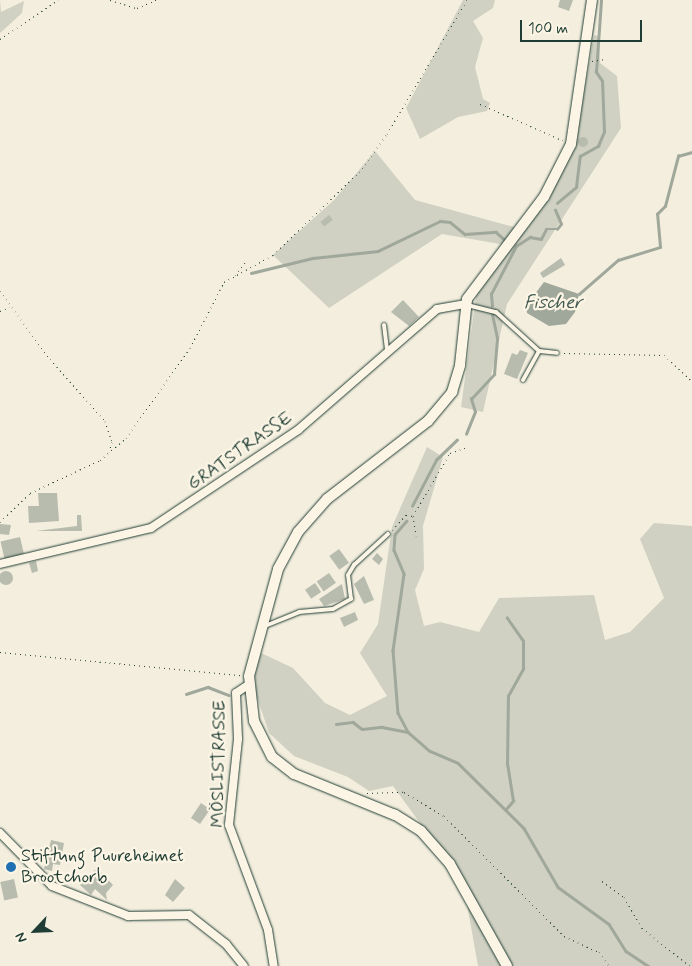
<!DOCTYPE html>
<html>
<head>
<meta charset="utf-8">
<style>
	body { margin:0 }
	#map { position:relative; width:692px; height:966px; overflow:hidden; background:#f3eede; font-family:Mynerve,sans-serif }
	div>[style] { position:absolute }
	.green>* { inset:0; background:#d0d1c2 }
	.water>* { inset:0; background:#a0a89b }
	.stream>* { height:2.5px; margin:-1.25px; padding:0 1.25px; transform-origin:1.25px; border-radius:1.25px; background:#a0a89b }
	.building>* { inset:0; background:#b8bcae; transform-origin:0 0 }
	.round { border-radius:50% }
	.path>* { height:1px; margin-top:-0.5px; transform-origin:0; background:repeating-linear-gradient(90deg,#1f3d34 0 1px,transparent 0 5px) }
	.roads { filter:drop-shadow(0 0 1px #1f3d34) drop-shadow(0 0 1px #1f3d34) }
	.lane>* { height:4px; margin:-2px; padding:0 2px; transform-origin:2px; border-radius:2px; background:#fcf5e5 }
	.street>* { height:8px; margin:-4px; padding:0 4px; transform-origin:4px; border-radius:4px; background:#fcf5e5 }
	.secondary>* { height:10px; margin:-5px; padding:0 5px; transform-origin:5px; border-radius:5px; background:#fcf5e5 }
	.dots>* { width:14px; height:14px; translate:-50% -50%; box-sizing:border-box; border:2px solid #fcf5e5; border-radius:50% }
	span { translate:-50% -50%; white-space:nowrap; text-align:center; line-height:1.15; -webkit-text-stroke:4.5px #fcf5e5; paint-order:stroke }
	.street-label { font-size:18px; color:#1f3d34 }
	.poi-label { font-size:18px; color:#1f3d34 }
	.left { translate:0 -50%; text-align:left }
	.water-label { font-size:19px; color:#465d53; font-style:italic }
	.north { position:absolute; left:10px; top:906px; width:50px; height:50px; -webkit-text-stroke:4px #fcf5e5; paint-order:stroke; rotate:245deg; font-size:14px; font-weight:700; line-height:20px; text-align:center; color:#1f3d34 }
	.north::after { content:''; display:block; margin:auto; width:18px; height:22px; background:#1f3d34; clip-path:polygon(50% 0,100% 100%,50% 72%,0 100%) }
	.scale { position:absolute; left:520px; top:20px; width:122px; height:22px; box-sizing:border-box; border:2px solid #1f3d34; border-top:0; padding-left:6px; font-size:15px; line-height:18px; white-space:nowrap; color:#1f3d34; -webkit-text-stroke:4px #fcf5e5; paint-order:stroke }
</style>
</head>
<body>
<div id="map">
	<div class="green">
		<div style="clip-path:polygon(0 0,1px 12px,24px 1px,22px 13px,0 33px)"></div>
		<div style="clip-path:polygon(463px 0,495px 0,493px 8px,473px 21px,483px 38px,475px 67px,483px 99px,490px 103px,487px 111px,458px 117px,420px 139px,406px 108px)"></div>
		<div style="clip-path:polygon(594px 35px,599px 36px,600px 63px,617px 76px,621px 128px,507px 304px,483px 412px,461px 407px,477px 290px,511px 246px,442px 234px,329px 308px,273px 255px,334px 200px,375px 151px,415px 200px,525px 230px,574px 150px)"></div>
		<div style="clip-path:polygon(427px 447px,443px 457px,423px 526px,424px 569px,415px 590px,424px 626px,440px 622px,479px 632px,499px 598px,594px 595px,605px 640px,630px 632px,664px 598px,640px 539px,654px 523px,692px 526px,692px 966px,478px 966px,463px 882px,393px 786px,369px 791px,348px 777px,294px 756px,269px 733px,256px 694px,255px 673px,261px 653px,293px 668px,325px 703px,350px 715px,387px 696px,360px 653px,378px 624px,392px 527px)"></div>
	</div>
	<div class="water">
		<div style="clip-path:polygon(544px 282px,579px 294px,575px 312px,566px 324px,549px 326px,527px 313px,526px 306px)"></div>
	</div>
	<div class="stream">
		<div style="left:557px;top:203px;width:25px;rotate:-40deg"></div>
		<div style="left:576px;top:187px;width:31px;rotate:-83deg"></div>
		<div style="left:580px;top:156px;width:21px;rotate:-29deg"></div>
		<div style="left:598px;top:146px;width:15px;rotate:-67deg"></div>
		<div style="left:604px;top:132px;width:51px;rotate:-92.2deg"></div>
		<div style="left:602px;top:81px;width:11px;rotate:-124deg"></div>
		<div style="left:596px;top:72px;width:72px;rotate:-86deg"></div>
		<div style="left:251px;top:273px;width:64px;rotate:-13.6deg"></div>
		<div style="left:313px;top:258px;width:65px;rotate:-6.1deg"></div>
		<div style="left:378px;top:251px;width:69px;rotate:-25.8deg"></div>
		<div style="left:440px;top:221px;width:10px;rotate:6deg"></div>
		<div style="left:450px;top:222px;width:19px;rotate:39deg"></div>
		<div style="left:465px;top:234px;width:31px;rotate:-4deg"></div>
		<div style="left:496px;top:232px;width:12px;rotate:42deg"></div>
		<div style="left:579px;top:294px;width:52px;rotate:-41.1deg"></div>
		<div style="left:618px;top:260px;width:44px;rotate:-17.2deg"></div>
		<div style="left:660px;top:247px;width:33px;rotate:-95deg"></div>
		<div style="left:657px;top:214px;width:11px;rotate:-45deg"></div>
		<div style="left:665px;top:206px;width:52px;rotate:-75.4deg"></div>
		<div style="left:678px;top:156px;width:15px;rotate:-16deg"></div>
		<div style="left:492px;top:306px;width:12px;rotate:-95deg"></div>
		<div style="left:491px;top:294px;width:54px;rotate:-62.5deg"></div>
		<div style="left:516px;top:246px;width:17px;rotate:-33deg"></div>
		<div style="left:530px;top:237px;width:11px;rotate:10deg"></div>
		<div style="left:541px;top:239px;width:11px;rotate:-63deg"></div>
		<div style="left:546px;top:229px;width:11px"></div>
		<div style="left:557px;top:229px;width:6px;rotate:-51deg"></div>
		<div style="left:561px;top:224px;width:15px;rotate:-113deg"></div>
		<div style="left:466px;top:434px;width:24px;rotate:-68deg"></div>
		<div style="left:475px;top:412px;width:14px;rotate:-107deg"></div>
		<div style="left:471px;top:399px;width:34px;rotate:-47deg"></div>
		<div style="left:494px;top:374px;width:36px;rotate:-85deg"></div>
		<div style="left:497px;top:338px;width:25px;rotate:-102deg"></div>
		<div style="left:412px;top:506px;width:52px;rotate:-62.4deg"></div>
		<div style="left:436px;top:460px;width:29px;rotate:-44deg"></div>
		<div style="left:407px;top:521px;width:18px;rotate:131deg"></div>
		<div style="left:395px;top:535px;width:15px;rotate:94deg"></div>
		<div style="left:394px;top:550px;width:26px;rotate:67deg"></div>
		<div style="left:404px;top:574px;width:77px;rotate:98.2deg"></div>
		<div style="left:393px;top:650px;width:63px;rotate:85.5deg"></div>
		<div style="left:398px;top:713px;width:21px;rotate:62deg"></div>
		<div style="left:408px;top:732px;width:29px;rotate:41deg"></div>
		<div style="left:430px;top:751px;width:30px;rotate:23deg"></div>
		<div style="left:458px;top:763px;width:93px;rotate:44.6deg"></div>
		<div style="left:524px;top:828px;width:68px;rotate:60deg"></div>
		<div style="left:558px;top:887px;width:63px;rotate:36deg"></div>
		<div style="left:609px;top:924px;width:32px;rotate:58deg"></div>
		<div style="left:626px;top:951px;width:27px;rotate:34deg"></div>
		<div style="left:186px;top:694px;width:23px;rotate:-18deg"></div>
		<div style="left:208px;top:687px;width:22px;rotate:21deg"></div>
		<div style="left:336px;top:724px;width:17px;rotate:-7deg"></div>
		<div style="left:353px;top:722px;width:11px;rotate:38deg"></div>
		<div style="left:362px;top:729px;width:20px;rotate:-6deg"></div>
		<div style="left:382px;top:727px;width:26px;rotate:11deg"></div>
		<div style="left:506px;top:809px;width:11px;rotate:-49deg"></div>
		<div style="left:513px;top:801px;width:36px;rotate:-99deg"></div>
		<div style="left:507px;top:765px;width:69px;rotate:-89.2deg"></div>
		<div style="left:508px;top:696px;width:31px;rotate:-61deg"></div>
		<div style="left:523px;top:669px;width:28px;rotate:-90deg"></div>
		<div style="left:523px;top:641px;width:28px;rotate:-125deg"></div>
	</div>
	<div class="building">
		<div style="clip-path:polygon(560px 0,573px 0,569px 11px,558px 7px)"></div>
		<div class="round" style="left:578px;top:137px;width:10px;height:10px"></div>
		<div style="left:329px;top:215px;width:6px;height:11px;rotate:51deg"></div>
		<div style="clip-path:polygon(561px 258px,565px 265px,543px 278px,540px 273px)"></div>
		<div style="clip-path:polygon(403px 300px,419px 317px,409px 326px,391px 312px)"></div>
		<div style="clip-path:polygon(520px 350px,528px 353px,517px 379px,504px 374px,512px 353px,517px 355px)"></div>
		<div style="clip-path:polygon(38px 493px,57px 493px,59px 521px,29px 523px,28px 506px,39px 506px)"></div>
		<div style="clip-path:polygon(77px 515px,81px 515px,82px 531px,36px 531px,77px 526px)"></div>
		<div style="clip-path:polygon(0 524px,11px 525px,9px 535px,0 534px)"></div>
		<div style="left:20px;top:537px;width:18px;height:20px;rotate:77deg"></div>
		<div style="left:339px;top:549px;width:17px;height:12px;rotate:54deg"></div>
		<div style="clip-path:polygon(377px 553px,383px 559px,379px 565px,372px 559px)"></div>
		<div style="clip-path:polygon(36px 561px,38px 571px,32px 573px,29px 563px)"></div>
		<div class="round" style="left:-1px;top:571px;width:14px;height:14px"></div>
		<div style="left:329px;top:573px;width:12px;height:15px;rotate:55deg"></div>
		<div style="clip-path:polygon(364px 576px,374px 600px,364px 604px,354px 584px)"></div>
		<div style="left:315px;top:583px;width:11px;height:12px;rotate:56deg"></div>
		<div style="clip-path:polygon(342px 584px,345px 599px,324px 606px,319px 599px)"></div>
		<div style="clip-path:polygon(355px 612px,358px 620px,344px 627px,340px 618px)"></div>
		<div style="left:201px;top:803px;width:11px;height:18px;rotate:34deg"></div>
		<div style="clip-path:polygon(51px 840px,64px 843px,60px 865px,53px 864px,52px 871px,44px 869px)"></div>
		<div style="clip-path:polygon(97px 868px,113px 885px,106px 893px,107px 900px,95px 889px,91px 895px,80px 885px)"></div>
		<div style="left:14px;top:879px;width:19px;height:14px;rotate:78deg"></div>
		<div style="clip-path:polygon(175px 879px,185px 888px,173px 902px,165px 895px)"></div>
	</div>
	<div class="path">
		<div style="left:110px;top:0;width:28px;rotate:17deg"></div>
		<div style="left:137px;top:8px;width:21px;rotate:-23deg"></div>
		<div style="left:0;top:39px;width:70px;rotate:-33.9deg"></div>
		<div style="left:592px;top:61px;width:14px;rotate:-8deg"></div>
		<div style="left:480px;top:104px;width:90px;rotate:23.7deg"></div>
		<div style="left:235px;top:275px;width:18px;rotate:-52deg"></div>
		<div style="left:0;top:291px;width:84px;rotate:53.7deg"></div>
		<div style="left:50px;top:359px;width:83px;rotate:48.4deg"></div>
		<div style="left:105px;top:421px;width:22px;rotate:72deg"></div>
		<div style="left:112px;top:442px;width:10px;rotate:107deg"></div>
		<div style="left:0;top:311px;width:10px;rotate:-24deg"></div>
		<div style="left:564px;top:353px;width:100px;rotate:1.1deg"></div>
		<div style="left:664px;top:355px;width:38px;rotate:43deg"></div>
		<div style="left:413px;top:516px;width:73px;rotate:-59.6deg"></div>
		<div style="left:450px;top:453px;width:18px;rotate:-19deg"></div>
		<div style="left:0;top:522px;width:42px;rotate:-44deg"></div>
		<div style="left:30px;top:493px;width:77px;rotate:-25.2deg"></div>
		<div style="left:100px;top:460px;width:34px;rotate:-40deg"></div>
		<div style="left:126px;top:438px;width:110px;rotate:-54.6deg"></div>
		<div style="left:190px;top:348px;width:74px;rotate:-62.7deg"></div>
		<div style="left:224px;top:282px;width:56px;rotate:-28.9deg"></div>
		<div style="left:273px;top:255px;width:120px;rotate:-44deg"></div>
		<div style="left:359px;top:172px;width:47px;rotate:-53.6deg"></div>
		<div style="left:387px;top:134px;width:156px;rotate:-59.2deg"></div>
		<div style="left:392px;top:530px;width:21px;rotate:-47deg"></div>
		<div style="left:406px;top:515px;width:7px;rotate:8deg"></div>
		<div style="left:413px;top:516px;width:20px;rotate:81deg"></div>
		<div style="left:0;top:652px;width:242px;rotate:5.5deg"></div>
		<div style="left:367px;top:793px;width:37px;rotate:-2deg"></div>
		<div style="left:404px;top:792px;width:47px;rotate:31deg"></div>
		<div style="left:444px;top:816px;width:170px;rotate:45deg"></div>
		<div style="left:564px;top:936px;width:38px;rotate:25deg"></div>
		<div style="left:599px;top:952px;width:17px;rotate:54deg"></div>
		<div style="left:602px;top:881px;width:27px;rotate:36deg"></div>
		<div style="left:624px;top:897px;width:36px;rotate:60deg"></div>
		<div style="left:642px;top:928px;width:61px;rotate:38.4deg"></div>
	</div>
	<div class="roads">
		<div class="lane">
			<div style="left:467px;top:305px;width:30px;rotate:14deg"></div>
			<div style="left:496px;top:312px;width:58px;rotate:42.2deg"></div>
			<div style="left:539px;top:351px;width:18px;rotate:6deg"></div>
			<div style="left:384px;top:325px;width:26px;rotate:83deg"></div>
			<div style="left:523px;top:380px;width:33px;rotate:-61deg"></div>
			<div style="left:265px;top:626px;width:37px;rotate:-22deg"></div>
			<div style="left:299px;top:612px;width:34px;rotate:-5deg"></div>
			<div style="left:333px;top:609px;width:21px;rotate:-29deg"></div>
			<div style="left:351px;top:599px;width:24px;rotate:-97deg"></div>
			<div style="left:348px;top:575px;width:12px;rotate:-59deg"></div>
			<div style="left:354px;top:565px;width:46px;rotate:-42.4deg"></div>
		</div>
		<div class="street">
			<div style="left:0;top:564px;width:155px;rotate:-13.4deg"></div>
			<div style="left:151px;top:528px;width:177px;rotate:-33.7deg"></div>
			<div style="left:298px;top:430px;width:184px;rotate:-41deg"></div>
			<div style="left:437px;top:309px;width:28px;rotate:-10deg"></div>
			<div style="left:248px;top:685px;width:14px;rotate:146deg"></div>
			<div style="left:236px;top:693px;width:46px;rotate:87.5deg"></div>
			<div style="left:238px;top:739px;width:86px;rotate:96deg"></div>
			<div style="left:229px;top:825px;width:112px;rotate:69.6deg"></div>
			<div style="left:268px;top:930px;width:36px;rotate:81deg"></div>
			<div style="left:0;top:833px;width:74px;rotate:45.5deg"></div>
			<div style="left:52px;top:886px;width:82px;rotate:21.5deg"></div>
			<div style="left:128px;top:916px;width:61px;rotate:-0.9deg"></div>
			<div style="left:189px;top:915px;width:47px;rotate:38.1deg"></div>
			<div style="left:226px;top:944px;width:28px;rotate:51deg"></div>
		</div>
		<div class="secondary">
			<div style="left:507px;top:966px;width:117px;rotate:-119.2deg"></div>
			<div style="left:450px;top:864px;width:44px;rotate:-131.3deg"></div>
			<div style="left:421px;top:831px;width:31px;rotate:-148deg"></div>
			<div style="left:395px;top:815px;width:109px;rotate:-157.9deg"></div>
			<div style="left:294px;top:774px;width:28px;rotate:-142deg"></div>
			<div style="left:272px;top:757px;width:40px;rotate:-116.6deg"></div>
			<div style="left:254px;top:721px;width:45px;rotate:-96.3deg"></div>
			<div style="left:249px;top:676px;width:111px;rotate:-74.8deg"></div>
			<div style="left:278px;top:569px;width:42px;rotate:-61.6deg"></div>
			<div style="left:298px;top:532px;width:44px;rotate:-48.7deg"></div>
			<div style="left:327px;top:499px;width:128px;rotate:-37.7deg"></div>
			<div style="left:428px;top:421px;width:38px;rotate:-50deg"></div>
			<div style="left:452px;top:392px;width:28px;rotate:-73deg"></div>
			<div style="left:460px;top:365px;width:66px;rotate:-83.9deg"></div>
			<div style="left:467px;top:299px;width:128px;rotate:-53deg"></div>
			<div style="left:544px;top:197px;width:59px;rotate:-63deg"></div>
			<div style="left:571px;top:144px;width:146px;rotate:-81.7deg"></div>
		</div>
	</div>
	<div class="dots">
		<div style="left:11px;top:867px;background:#1f6fb2"></div>
	</div>
	<div class="street-label">
		<span style="left:240px;top:451px;rotate:-35deg">GRATSTRASSE</span>
		<span style="left:219px;top:764px;rotate:-89deg">MÖSLISTRASSE</span>
	</div>
	<div class="poi-label">
		<span class="left" style="left:21px;top:867px">Stiftung Puureheimet<br>Brootchorb</span>
	</div>
	<div class="water-label">
		<span style="left:553px;top:303px">Fischer</span>
	</div>
	<div class="north">N</div>
	<div class="scale">100 m</div>
</div>
</body>
</html>
